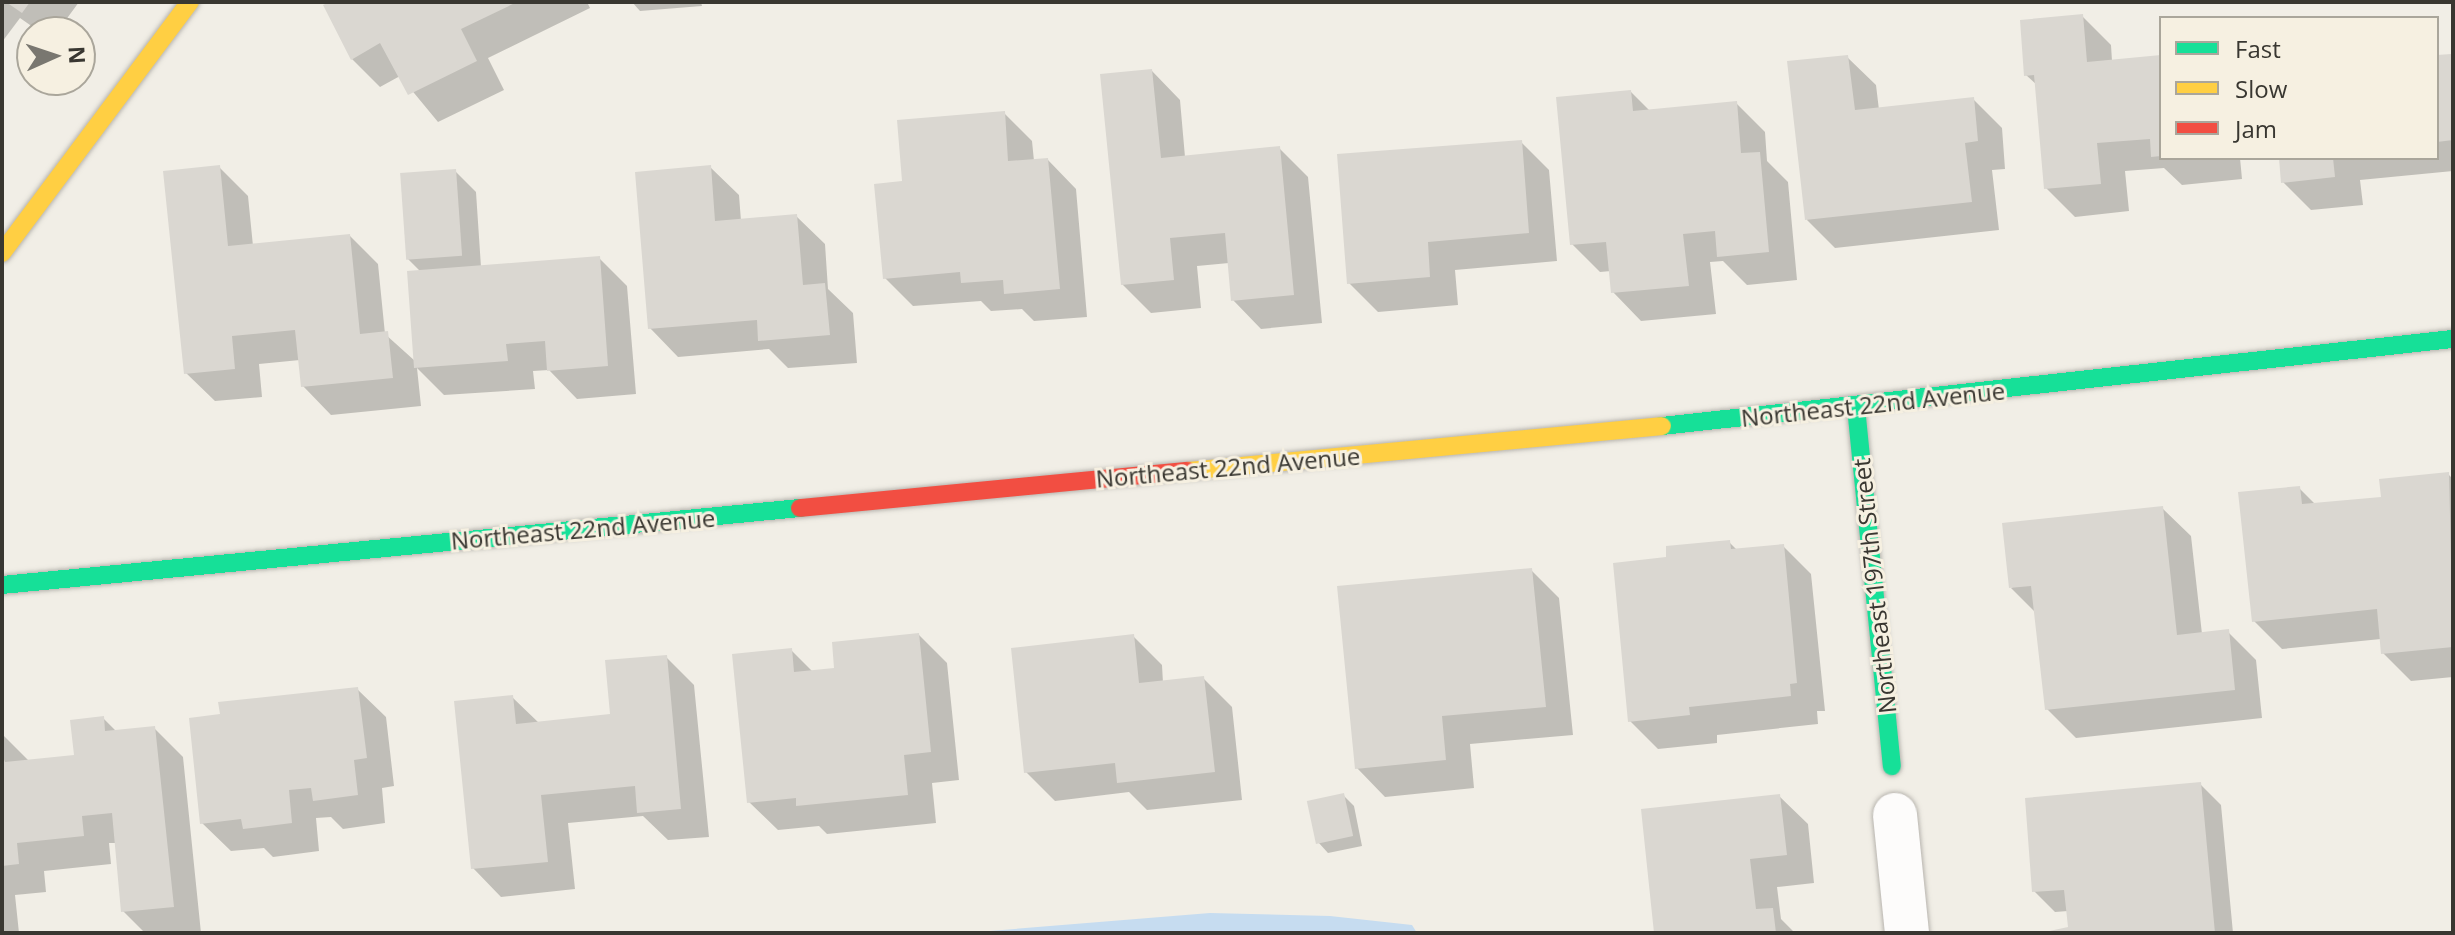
<!DOCTYPE html>
<html>
<head>
<meta charset="utf-8">
<style>
	body { margin:0 }
	#map { position:relative; width:2455px; height:935px; overflow:hidden; background:#f1eee6; font-family:"Open Sans",sans-serif }
	div>[style] { position:absolute }
	.water>* { inset:0; background:#c6dcf0 }
	.shadow>* { inset:0; background:#0003 }
	.building>* { inset:0; background:#dad7d1; transform-origin:0 0 }
	.roads { filter:drop-shadow(0 0 2px #b8b5af) drop-shadow(0 0 2px #b8b5af) }
	.street>* { height:44px; margin:-22px; padding:0 22px; transform-origin:22px; border-radius:22px; background:#fdfcfb }
	.fast>* { height:18px; margin:-9px; padding:0 9px; transform-origin:9px; border-radius:9px; background:#16e098 }
	.slow>* { height:18px; margin:-9px; padding:0 9px; transform-origin:9px; border-radius:9px; background:#ffcf43 }
	.jam>* { height:18px; margin:-9px; padding:0 9px; transform-origin:9px; border-radius:9px; background:#f24e42 }
	span { translate:-50% -50%; white-space:nowrap; text-align:center; line-height:1.15; -webkit-text-stroke:6px #f6f0e1; paint-order:stroke }
	.street-label { font-size:24px; color:#393731 }
	.frame { position:absolute; inset:0; border:4px solid #393731; pointer-events:none }
	.legend { position:absolute; left:2159px; top:16px; width:280px; height:144px; box-sizing:border-box; background:#f6f0e1; border:2px solid #aaa69b; margin:0; padding:10px 14px; list-style:none; font-size:24px; color:#393731 }
	.legend li { display:flex; align-items:center; gap:16px; height:40px }
	.legend b { width:40px; border:2px solid #aaa69b }
	.north { position:absolute; left:16px; top:16px; width:80px; height:80px; box-sizing:border-box; background:#f6f0e1; border:2px solid #aaa69b; border-radius:50%; rotate:87deg; font-size:22px; font-weight:700; line-height:32px; text-align:center; color:#393731 }
	.north::after { content:''; display:block; margin:auto; width:28px; height:36px; background:#797770; clip-path:polygon(50% 0,100% 100%,50% 72%,0 100%) }
</style>
</head>
<body>
<div id="map">
	<div class="water">
		<div style="clip-path:polygon(1210px 913px,1330px 916px,1412px 925px,1417px 933px,965px 933px)"></div>
	</div>
	<div class="shadow">
		<div style="clip-path:polygon(2px 2px,79px 2px,57px 32px,40px 32px,20px 18px,2px 42px)"></div>
		<div style="clip-path:polygon(334px 2px,587px 2px,590px 8px,488px 58px,504px 90px,438px 122px,400px 76px,380px 87px,352px 59px)"></div>
		<div style="clip-path:polygon(632px 2px,701px 2px,702px 6px,640px 11px)"></div>
		<div style="clip-path:polygon(2082px 16px,2111px 45px,2112px 61px,2161px 57px,2161px 158px,2240px 158px,2242px 179px,2182px 185px,2164px 168px,2125px 171px,2129px 211px,2075px 217px,2046px 188px,2037px 85px,2026px 75px)"></div>
		<div style="clip-path:polygon(2450px 56px,2453px 171px,2360px 180px,2363px 205px,2311px 210px,2283px 182px,2281px 158px,2437px 158px,2437px 57px)"></div>
		<div style="clip-path:polygon(1847px 57px,1876px 85px,1879px 110px,1973px 99px,2002px 128px,2005px 169px,1992px 170px,1999px 230px,1835px 248px,1807px 220px)"></div>
		<div style="clip-path:polygon(1152px 71px,1180px 100px,1185px 157px,1279px 148px,1308px 177px,1322px 323px,1261px 329px,1233px 300px,1229px 263px,1197px 266px,1201px 308px,1151px 313px,1122px 284px)"></div>
		<div style="clip-path:polygon(1631px 92px,1650px 111px,1736px 103px,1765px 132px,1767px 161px,1788px 182px,1797px 280px,1747px 285px,1723px 261px,1710px 262px,1716px 314px,1641px 321px,1613px 292px,1611px 271px,1600px 272px,1572px 244px)"></div>
		<div style="clip-path:polygon(1004px 113px,1032px 141px,1034px 161px,1048px 160px,1076px 189px,1087px 317px,1034px 321px,1022px 309px,991px 311px,981px 301px,913px 306px,885px 278px,905px 183px)"></div>
		<div style="clip-path:polygon(1521px 142px,1549px 170px,1557px 261px,1455px 270px,1458px 305px,1378px 312px,1349px 283px)"></div>
		<div style="clip-path:polygon(219px 167px,248px 196px,253px 246px,350px 236px,378px 264px,385px 334px,415px 361px,421px 272px,408px 259px,455px 171px,476px 192px,481px 267px,599px 258px,627px 286px,636px 394px,577px 399px,549px 370px,533px 371px,535px 389px,444px 395px,417px 368px,421px 406px,331px 415px,303px 386px,300px 360px,259px 364px,262px 397px,215px 401px,186px 373px)"></div>
		<div style="clip-path:polygon(710px 167px,739px 195px,741px 221px,796px 216px,825px 244px,828px 289px,853px 313px,857px 363px,788px 368px,769px 349px,678px 357px,650px 328px)"></div>
		<div style="clip-path:polygon(2448px 474px,2453px 479px,2453px 677px,2411px 681px,2383px 653px,2381px 639px,2282px 649px,2254px 621px,2299px 488px,2316px 505px,2383px 499px)"></div>
		<div style="clip-path:polygon(2162px 508px,2191px 536px,2202px 634px,2228px 632px,2256px 660px,2262px 718px,2076px 738px,2047px 709px,2036px 613px,2011px 588px)"></div>
		<div style="clip-path:polygon(1729px 542px,1737px 550px,1783px 546px,1811px 574px,1825px 711px,1817px 711px,1818px 724px,1717px 735px,1717px 743px,1658px 749px,1630px 721px,1668px 559px)"></div>
		<div style="clip-path:polygon(1531px 570px,1559px 598px,1573px 735px,1470px 744px,1474px 788px,1385px 797px,1357px 768px)"></div>
		<div style="clip-path:polygon(919px 635px,947px 663px,959px 780px,932px 783px,936px 823px,827px 834px,819px 826px,778px 830px,749px 802px,791px 650px,813px 672px,836px 670px)"></div>
		<div style="clip-path:polygon(1133px 636px,1162px 665px,1163px 683px,1203px 678px,1232px 707px,1242px 800px,1147px 810px,1129px 792px,1055px 801px,1026px 772px)"></div>
		<div style="clip-path:polygon(666px 657px,694px 685px,709px 837px,668px 840px,643px 816px,568px 823px,575px 889px,501px 897px,473px 868px,512px 697px,539px 723px,612px 716px)"></div>
		<div style="clip-path:polygon(357px 689px,386px 717px,394px 786px,382px 788px,385px 823px,343px 829px,331px 817px,316px 818px,319px 851px,273px 857px,264px 848px,231px 851px,202px 823px,222px 716px)"></div>
		<div style="clip-path:polygon(103px 718px,117px 732px,154px 728px,183px 757px,201px 933px,145px 933px,123px 911px,117px 843px,109px 843px,111px 864px,44px 871px,46px 892px,15px 895px,19px 933px,2px 933px,2px 734px,30px 762px,76px 757px)"></div>
		<div style="clip-path:polygon(2200px 784px,2221px 805px,2233px 933px,2042px 933px,2070px 929px,2068px 911px,2055px 912px,2034px 891px)"></div>
		<div style="clip-path:polygon(1343px 795px,1354px 806px,1362px 846px,1328px 853px,1318px 842px)"></div>
		<div style="clip-path:polygon(1779px 796px,1808px 824px,1814px 883px,1777px 887px,1781px 919px,1795px 933px,1656px 933px)"></div>
	</div>
	<div class="building">
		<div style="clip-path:polygon(6px 2px,30px 2px,22px 13px)"></div>
		<div style="clip-path:polygon(329px 2px,517px 2px,461px 29px,477px 61px,408px 95px,380px 43px,351px 60px,323px 5px)"></div>
		<div style="clip-path:polygon(2083px 14px,2087px 62px,2161px 55px,2161px 156px,2151px 157px,2150px 139px,2097px 143px,2101px 184px,2044px 189px,2034px 75px,2024px 76px,2020px 20px)"></div>
		<div style="clip-path:polygon(2451px 54px,2453px 140px,2437px 142px,2437px 55px)"></div>
		<div style="clip-path:polygon(1848px 55px,1855px 110px,1974px 97px,1978px 141px,1965px 143px,1972px 202px,1805px 220px,1787px 61px)"></div>
		<div style="clip-path:polygon(1152px 69px,1161px 158px,1280px 146px,1294px 295px,1231px 301px,1225px 233px,1170px 238px,1174px 280px,1121px 285px,1100px 74px)"></div>
		<div style="clip-path:polygon(1631px 90px,1633px 111px,1737px 101px,1741px 153px,1760px 152px,1769px 252px,1717px 257px,1715px 231px,1683px 234px,1689px 286px,1611px 293px,1606px 242px,1570px 245px,1556px 97px)"></div>
		<div style="clip-path:polygon(1005px 111px,1008px 161px,1048px 158px,1060px 289px,1004px 294px,1003px 280px,961px 283px,960px 272px,883px 279px,874px 184px,902px 181px,897px 120px)"></div>
		<div style="clip-path:polygon(1522px 140px,1529px 233px,1428px 242px,1430px 277px,1347px 284px,1337px 154px)"></div>
		<div style="clip-path:polygon(2279px 158px,2333px 158px,2335px 177px,2281px 183px)"></div>
		<div style="clip-path:polygon(220px 165px,228px 246px,350px 234px,360px 334px,388px 331px,393px 378px,301px 387px,295px 330px,232px 336px,235px 369px,184px 374px,163px 171px)"></div>
		<div style="clip-path:polygon(711px 165px,715px 221px,797px 214px,803px 285px,825px 283px,830px 335px,758px 341px,757px 320px,648px 329px,635px 172px)"></div>
		<div style="left:456px;top:169px;width:87px;height:56px;rotate:86deg"></div>
		<div style="clip-path:polygon(600px 256px,608px 366px,547px 371px,545px 341px,506px 344px,508px 361px,414px 368px,407px 271px)"></div>
		<div style="clip-path:polygon(2449px 472px,2453px 647px,2381px 654px,2377px 609px,2252px 622px,2238px 492px,2300px 486px,2302px 504px,2381px 497px,2379px 479px)"></div>
		<div style="clip-path:polygon(2163px 506px,2177px 635px,2229px 629px,2235px 690px,2045px 710px,2031px 586px,2009px 588px,2002px 523px)"></div>
		<div style="clip-path:polygon(1730px 540px,1731px 549px,1784px 544px,1797px 683px,1790px 684px,1791px 696px,1689px 707px,1690px 715px,1628px 722px,1613px 563px,1666px 557px,1666px 546px)"></div>
		<div style="clip-path:polygon(1532px 568px,1546px 707px,1442px 716px,1446px 760px,1355px 769px,1337px 586px)"></div>
		<div style="clip-path:polygon(919px 633px,931px 752px,904px 755px,908px 795px,796px 806px,796px 798px,747px 803px,732px 654px,792px 648px,794px 672px,834px 668px,832px 642px)"></div>
		<div style="clip-path:polygon(1134px 634px,1139px 683px,1204px 676px,1215px 772px,1117px 783px,1115px 763px,1024px 773px,1011px 648px)"></div>
		<div style="clip-path:polygon(667px 655px,681px 809px,637px 813px,635px 786px,541px 795px,548px 862px,471px 869px,454px 701px,513px 695px,516px 724px,610px 714px,605px 660px)"></div>
		<div style="clip-path:polygon(358px 687px,367px 758px,354px 760px,358px 795px,313px 801px,311px 788px,289px 790px,292px 823px,243px 829px,241px 819px,200px 824px,189px 718px,220px 714px,218px 702px)"></div>
		<div style="clip-path:polygon(104px 716px,105px 731px,155px 726px,174px 907px,121px 912px,112px 813px,82px 816px,84px 836px,17px 843px,19px 864px,2px 866px,2px 754px,5px 762px,74px 755px,70px 720px)"></div>
		<div style="clip-path:polygon(2201px 782px,2215px 933px,2040px 933px,2068px 927px,2064px 890px,2032px 892px,2025px 798px)"></div>
		<div style="left:1344px;top:793px;width:44px;height:38px;rotate:78deg"></div>
		<div style="clip-path:polygon(1780px 794px,1787px 855px,1750px 859px,1756px 909px,1773px 908px,1776px 933px,1654px 933px,1641px 809px)"></div>
	</div>
	<div class="roads">
		<div class="street">
			<div style="left:1895px;top:815px;width:119px;rotate:84.2deg"></div>
		</div>
		<div class="fast">
			<div style="left:1856px;top:407px;width:361px;rotate:84.3deg"></div>
			<div style="left:1662px;top:426px;width:796px;rotate:-6.28deg"></div>
			<div style="left:2px;top:585px;width:802px;rotate:-5.51deg"></div>
		</div>
		<div class="slow">
			<div style="left:2px;top:253px;width:314px;rotate:-53.2deg"></div>
			<div style="left:1187px;top:471px;width:477px;rotate:-5.4deg"></div>
		</div>
		<div class="jam">
			<div style="left:800px;top:508px;width:389px;rotate:-5.5deg"></div>
		</div>
	</div>
	<div class="street-label">
		<span style="left:1873px;top:404px;rotate:-6deg">Northeast 22nd Avenue</span>
		<span style="left:1228px;top:467px;rotate:-5deg">Northeast 22nd Avenue</span>
		<span style="left:583px;top:529px;rotate:-5deg">Northeast 22nd Avenue</span>
		<span style="left:1874px;top:586px;rotate:-96deg">Northeast 197th Street</span>
	</div>
	<div class="frame"></div>
	<ul class="legend">
	<li><b style="height:10px;background:#16e098"></b>Fast</li>
	<li><b style="height:10px;background:#ffcf43"></b>Slow</li>
	<li><b style="height:10px;background:#f24e42"></b>Jam</li>
	</ul>
	<div class="north">N</div>
</div>
</body>
</html>
